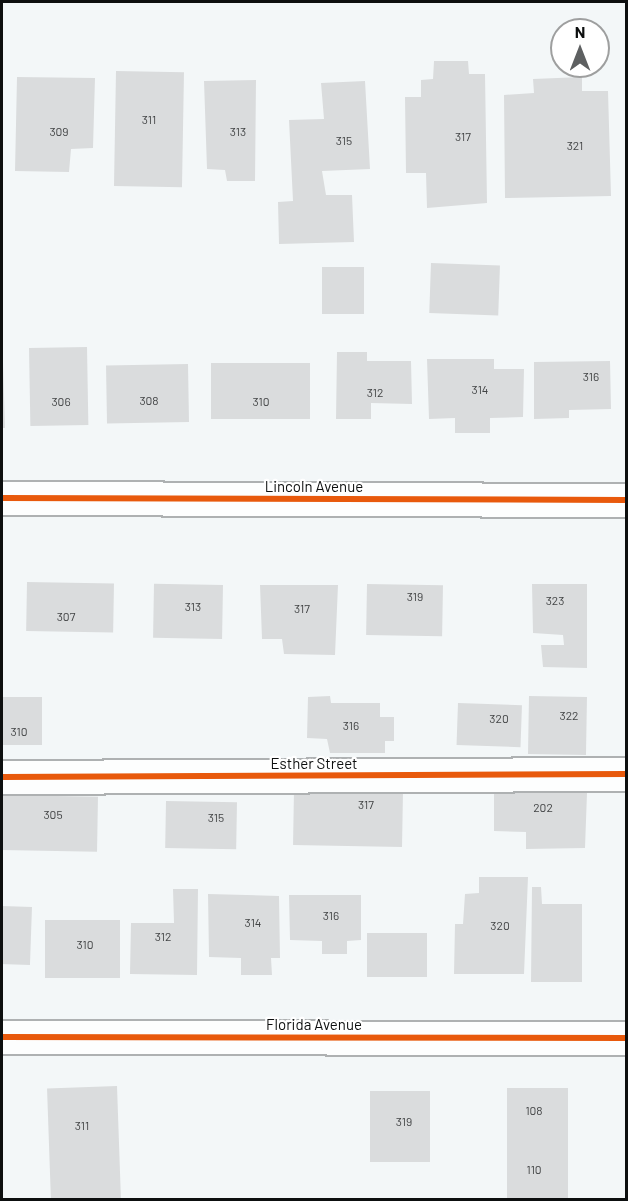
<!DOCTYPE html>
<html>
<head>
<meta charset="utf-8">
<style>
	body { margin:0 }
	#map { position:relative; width:628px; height:1201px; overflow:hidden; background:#f3f7f8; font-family:Barlow,sans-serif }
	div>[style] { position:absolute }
	.building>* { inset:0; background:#dadcdd; transform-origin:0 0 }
	.roads { filter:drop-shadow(2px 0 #aeb1b2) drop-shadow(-2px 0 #aeb1b2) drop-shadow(0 2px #aeb1b2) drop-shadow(0 -2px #aeb1b2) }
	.minor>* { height:33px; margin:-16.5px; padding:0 16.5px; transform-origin:16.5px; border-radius:16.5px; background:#fdfefe }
	.cycleway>* { height:6px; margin:-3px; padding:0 3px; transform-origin:3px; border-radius:3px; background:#e8590c }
	span { translate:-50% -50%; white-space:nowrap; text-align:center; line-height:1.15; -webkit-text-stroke:4.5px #fff; paint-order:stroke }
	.number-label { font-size:12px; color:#424445 }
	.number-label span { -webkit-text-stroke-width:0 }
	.street-label { font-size:15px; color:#0d0f0f }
	.frame { position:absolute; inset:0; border:3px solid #0d0f0f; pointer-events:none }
	.north { position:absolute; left:550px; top:18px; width:60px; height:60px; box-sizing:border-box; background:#fff; border:2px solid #9e9f9f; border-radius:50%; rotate:0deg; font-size:16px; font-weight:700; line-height:24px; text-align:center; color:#0d0f0f }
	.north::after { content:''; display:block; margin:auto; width:21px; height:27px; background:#5e6061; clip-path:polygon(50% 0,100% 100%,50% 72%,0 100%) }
</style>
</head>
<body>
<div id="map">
	<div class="building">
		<div style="clip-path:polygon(434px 61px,468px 61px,469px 74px,485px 74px,487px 203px,427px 208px,426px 173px,406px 173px,405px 97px,421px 97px,421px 80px,433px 79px)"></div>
		<div style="left:116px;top:71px;width:68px;height:115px;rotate:1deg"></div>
		<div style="clip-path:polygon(17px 77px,95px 78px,93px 148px,71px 149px,69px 172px,15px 171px)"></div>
		<div style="clip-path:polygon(582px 77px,582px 91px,608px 91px,611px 196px,505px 198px,504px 95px,534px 93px,533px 79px)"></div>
		<div style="clip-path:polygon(256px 80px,255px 181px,227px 181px,225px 170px,207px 169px,204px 81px)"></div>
		<div style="clip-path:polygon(365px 81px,370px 169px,322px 171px,326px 195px,352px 195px,354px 242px,279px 244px,278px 202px,293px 201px,289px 120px,324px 119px,321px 83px)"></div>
		<div style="left:431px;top:263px;width:69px;height:50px;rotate:2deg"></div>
		<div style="left:322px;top:267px;width:42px;height:47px"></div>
		<div style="left:87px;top:347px;width:78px;height:58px;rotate:89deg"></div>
		<div style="clip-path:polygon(337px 352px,367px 352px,367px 361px,411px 361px,412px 404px,371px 403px,371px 419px,336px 419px)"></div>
		<div style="clip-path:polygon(427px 359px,494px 359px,494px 369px,524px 369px,523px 417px,490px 418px,490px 433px,455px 433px,455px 418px,429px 419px)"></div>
		<div style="clip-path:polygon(610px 361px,611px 409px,569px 410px,569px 418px,534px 419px,534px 362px)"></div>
		<div style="clip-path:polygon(2px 362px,3px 362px,5px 428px,2px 428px)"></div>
		<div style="left:310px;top:363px;width:56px;height:99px;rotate:90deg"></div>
		<div style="left:188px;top:364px;width:58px;height:82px;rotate:89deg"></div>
		<div style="left:27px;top:582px;width:87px;height:49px;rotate:1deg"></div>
		<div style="left:367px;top:584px;width:76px;height:51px;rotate:1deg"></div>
		<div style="clip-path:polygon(532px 584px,587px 584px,587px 668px,543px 667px,541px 645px,564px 645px,563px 635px,533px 633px)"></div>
		<div style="left:223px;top:585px;width:54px;height:69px;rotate:91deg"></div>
		<div style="clip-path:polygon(260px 585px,338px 585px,335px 655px,284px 654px,282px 639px,262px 639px)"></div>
		<div style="clip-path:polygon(330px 696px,331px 703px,380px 703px,380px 717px,394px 717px,394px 741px,385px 741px,385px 753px,330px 753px,327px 739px,307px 738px,308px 697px)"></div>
		<div style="left:529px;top:696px;width:58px;height:58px;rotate:1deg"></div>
		<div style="left:2px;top:697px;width:40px;height:48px"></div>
		<div style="left:458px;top:703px;width:64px;height:42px;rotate:2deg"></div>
		<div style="left:294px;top:790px;width:109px;height:55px;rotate:1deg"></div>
		<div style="clip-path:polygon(494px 793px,587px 793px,585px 848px,526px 849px,526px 832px,494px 831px)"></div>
		<div style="left:2px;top:795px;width:96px;height:55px;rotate:1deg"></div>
		<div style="left:166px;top:801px;width:71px;height:47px;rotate:1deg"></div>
		<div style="clip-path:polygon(479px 877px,528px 877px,524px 974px,454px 974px,455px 924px,463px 924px,465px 894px,479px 893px)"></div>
		<div style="clip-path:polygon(532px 887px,541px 887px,542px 904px,582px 904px,582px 982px,531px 982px)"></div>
		<div style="clip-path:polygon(173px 889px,198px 889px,197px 975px,130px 974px,131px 923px,174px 923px)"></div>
		<div style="clip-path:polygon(208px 894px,279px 896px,280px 958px,271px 958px,272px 975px,241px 975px,241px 958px,209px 957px)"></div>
		<div style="clip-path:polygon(289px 895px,361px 895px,361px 940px,347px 941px,347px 954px,322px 954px,322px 941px,290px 940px)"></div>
		<div style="left:2px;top:906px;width:30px;height:58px;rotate:2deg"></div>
		<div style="left:45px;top:920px;width:75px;height:58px"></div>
		<div style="left:367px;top:933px;width:60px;height:44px"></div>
		<div style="left:117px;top:1086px;width:114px;height:70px;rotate:88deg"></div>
		<div style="left:507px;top:1088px;width:61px;height:112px"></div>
		<div style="left:370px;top:1091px;width:60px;height:71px"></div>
	</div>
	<div class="roads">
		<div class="minor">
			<div style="left:2px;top:498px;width:624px;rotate:0.18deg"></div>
			<div style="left:2px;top:777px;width:624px;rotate:-0.28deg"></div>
			<div style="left:2px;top:1037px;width:624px;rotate:0.09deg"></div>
		</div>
	</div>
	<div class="cycleway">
		<div style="left:2px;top:498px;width:624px;rotate:0.18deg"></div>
		<div style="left:2px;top:777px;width:624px;rotate:-0.28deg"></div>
		<div style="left:2px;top:1037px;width:624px;rotate:0.09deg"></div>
	</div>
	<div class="number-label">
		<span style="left:149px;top:120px">311</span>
		<span style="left:59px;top:132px">309</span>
		<span style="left:238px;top:132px">313</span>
		<span style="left:463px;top:137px">317</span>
		<span style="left:344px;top:141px">315</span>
		<span style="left:575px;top:146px">321</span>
		<span style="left:591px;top:377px">316</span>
		<span style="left:480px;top:390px">314</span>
		<span style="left:375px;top:393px">312</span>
		<span style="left:149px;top:401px">308</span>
		<span style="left:61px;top:402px">306</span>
		<span style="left:261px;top:402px">310</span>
		<span style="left:415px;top:597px">319</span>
		<span style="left:555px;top:601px">323</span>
		<span style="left:193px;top:607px">313</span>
		<span style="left:302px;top:609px">317</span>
		<span style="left:66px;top:617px">307</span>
		<span style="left:569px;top:716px">322</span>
		<span style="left:499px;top:719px">320</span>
		<span style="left:351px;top:726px">316</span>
		<span style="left:19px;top:732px">310</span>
		<span style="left:366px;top:805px">317</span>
		<span style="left:543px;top:808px">202</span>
		<span style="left:53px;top:815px">305</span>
		<span style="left:216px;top:818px">315</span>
		<span style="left:331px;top:916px">316</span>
		<span style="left:253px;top:923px">314</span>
		<span style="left:500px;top:926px">320</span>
		<span style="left:163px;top:937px">312</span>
		<span style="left:85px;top:945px">310</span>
		<span style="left:534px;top:1111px">108</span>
		<span style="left:404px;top:1122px">319</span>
		<span style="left:82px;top:1126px">311</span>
		<span style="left:534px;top:1170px">110</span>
	</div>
	<div class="street-label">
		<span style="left:314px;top:487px">Lincoln Avenue</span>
		<span style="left:314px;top:764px">Esther Street</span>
		<span style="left:314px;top:1025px">Florida Avenue</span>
	</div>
	<div class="frame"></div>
	<div class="north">N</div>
</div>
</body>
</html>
